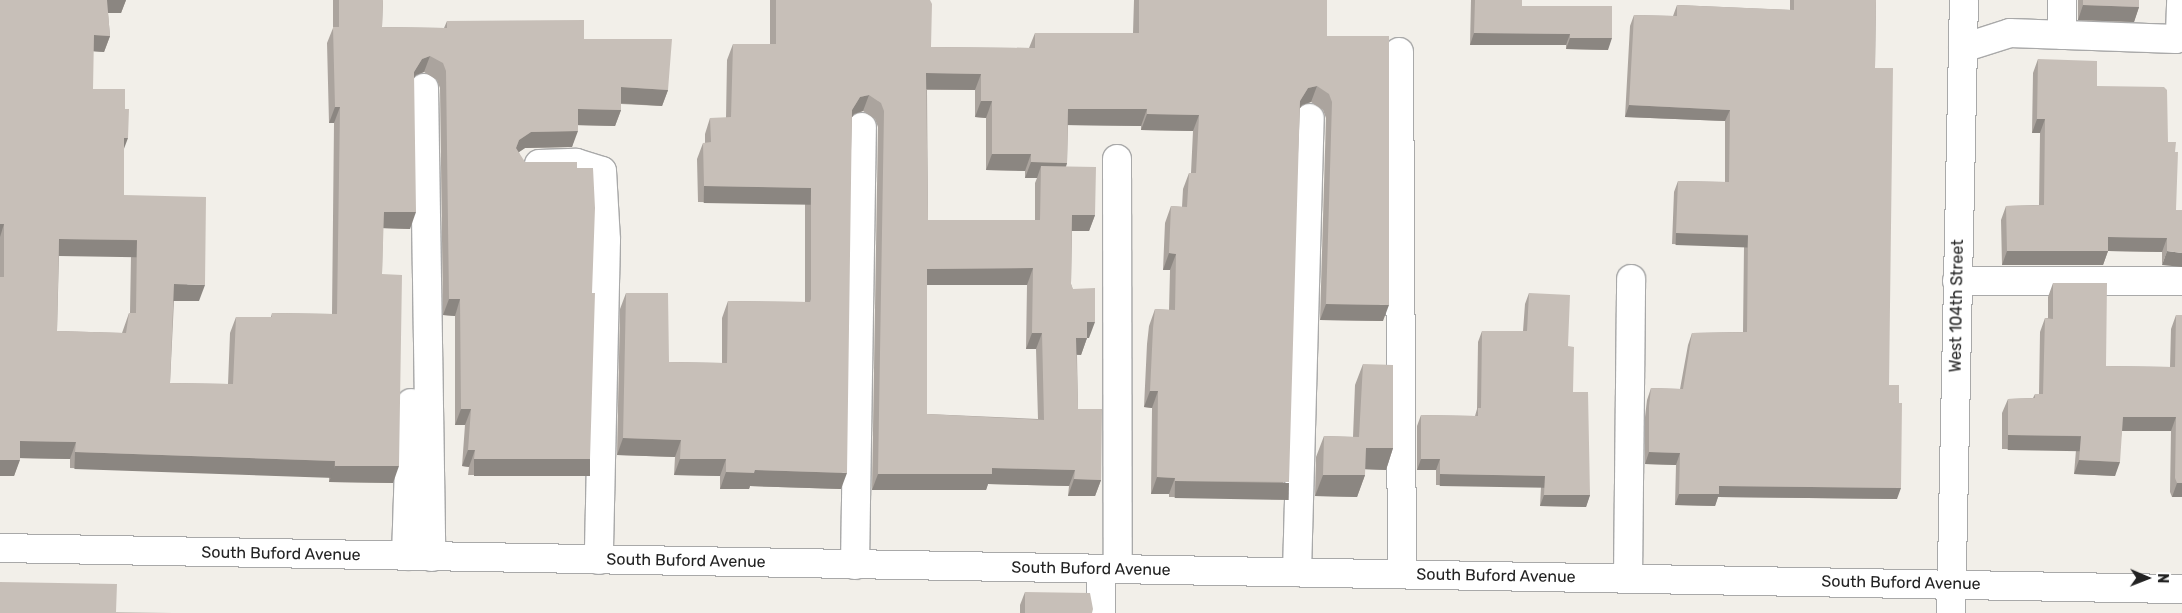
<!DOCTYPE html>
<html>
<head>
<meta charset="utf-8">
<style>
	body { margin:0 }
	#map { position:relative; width:2182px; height:613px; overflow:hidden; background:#f2efe9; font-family:Rubik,sans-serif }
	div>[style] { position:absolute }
	.roads { filter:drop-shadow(1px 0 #a9a9a9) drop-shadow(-1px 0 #a9a9a9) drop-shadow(0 1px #a9a9a9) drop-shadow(0 -1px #a9a9a9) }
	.minor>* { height:28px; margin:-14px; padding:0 14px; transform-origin:14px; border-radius:14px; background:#fff }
	.wall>* { inset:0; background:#aba49e }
	.shaded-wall>* { inset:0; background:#8b8681; transform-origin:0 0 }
	.building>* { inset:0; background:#c7bfb8 }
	span { translate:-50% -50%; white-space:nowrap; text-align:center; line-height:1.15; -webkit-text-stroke:4px #fff; paint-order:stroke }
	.street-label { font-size:16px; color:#222 }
	.north { position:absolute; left:2122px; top:553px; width:50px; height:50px; -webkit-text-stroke:4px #fff; paint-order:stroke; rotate:91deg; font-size:14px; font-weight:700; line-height:20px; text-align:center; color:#222 }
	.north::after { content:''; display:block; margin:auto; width:18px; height:22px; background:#222; clip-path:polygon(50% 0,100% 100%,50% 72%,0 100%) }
</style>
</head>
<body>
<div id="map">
	<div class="roads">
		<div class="minor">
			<div style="left:2062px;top:35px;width:35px;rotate:-90deg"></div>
			<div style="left:1963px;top:48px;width:49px;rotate:-17.7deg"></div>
			<div style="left:2010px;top:33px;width:166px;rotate:2.1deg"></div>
			<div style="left:2176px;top:39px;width:6px;rotate:-51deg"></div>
			<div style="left:2180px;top:34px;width:34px;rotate:-88deg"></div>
			<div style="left:1399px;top:52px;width:522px;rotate:89.67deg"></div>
			<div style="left:424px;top:88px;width:469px;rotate:89.1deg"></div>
			<div style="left:1117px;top:159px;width:410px;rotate:89.9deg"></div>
			<div style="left:539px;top:164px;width:37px;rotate:-2deg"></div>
			<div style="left:576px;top:163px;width:27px;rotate:17deg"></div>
			<div style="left:602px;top:171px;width:69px;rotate:86.7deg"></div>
			<div style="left:606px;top:240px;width:320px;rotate:91.3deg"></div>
			<div style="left:1957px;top:281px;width:225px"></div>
			<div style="left:0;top:548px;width:2182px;rotate:1.08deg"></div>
			<div style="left:406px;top:556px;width:153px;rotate:-88.1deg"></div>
			<div style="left:855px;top:565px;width:438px;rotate:-89.1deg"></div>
			<div style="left:1101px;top:569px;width:44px;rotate:90deg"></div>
			<div style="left:1297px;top:572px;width:454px;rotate:-88.4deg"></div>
			<div style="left:1628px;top:578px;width:299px;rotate:-89.4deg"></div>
			<div style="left:1951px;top:613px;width:613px;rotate:-88.79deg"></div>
		</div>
	</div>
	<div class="wall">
		<div style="clip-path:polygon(evenodd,0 0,126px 0,121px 13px,108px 13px,110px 36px,104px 52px,93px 51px,93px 89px,124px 149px,124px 195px,199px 301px,174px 301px,170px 383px,228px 384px,230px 333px,236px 317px,271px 317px,272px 313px,332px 314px,334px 123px,329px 123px,327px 43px,333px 28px,333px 0,383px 0,382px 27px,444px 28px,447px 21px,584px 39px,668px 90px,662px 106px,621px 104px,621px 110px,615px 126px,578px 125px,572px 147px,525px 148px,519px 152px,584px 475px,468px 475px,469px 467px,462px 466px,465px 425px,455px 425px,455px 316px,443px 315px,440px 88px,437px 80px,424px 72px,416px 75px,414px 77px,410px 229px,383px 228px,382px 274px,393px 483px,329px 482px,329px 477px,70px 468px,70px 459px,20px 458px,14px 476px,0 476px,0 0,59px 255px,131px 256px,130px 313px,129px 313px,122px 333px,57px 331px,59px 255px)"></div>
		<div style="clip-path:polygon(evenodd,770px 0,930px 0,931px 47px,1029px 48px,1035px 33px,1133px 33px,1134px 0,1327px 0,1327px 36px,1383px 321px,1320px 320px,1326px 118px,1323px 110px,1311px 102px,1302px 105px,1300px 108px,1283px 498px,1169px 497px,1169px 494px,1151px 494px,1152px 408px,1144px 407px,1147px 344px,1149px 326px,1155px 309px,1169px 310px,1170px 270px,1163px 270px,1165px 223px,1171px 206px,1182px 207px,1183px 189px,1189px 173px,1191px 173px,1193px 131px,1141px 130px,1141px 126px,1068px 125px,1067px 163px,1066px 167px,1095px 215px,1089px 231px,1072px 231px,1071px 284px,1089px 338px,1087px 338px,1081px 355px,1077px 355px,1078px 409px,1101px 480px,1095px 496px,1068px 496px,1069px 486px,988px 484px,986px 490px,872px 490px,878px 127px,875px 119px,863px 111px,854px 114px,852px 117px,841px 489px,750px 486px,749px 489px,720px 489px,720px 476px,674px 475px,675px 457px,617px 455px,620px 309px,626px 293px,669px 362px,722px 363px,722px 318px,728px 301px,805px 302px,805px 204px,698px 202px,697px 159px,703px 143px,705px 143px,705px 134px,710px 118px,726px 118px,727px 60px,733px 44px,770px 44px,770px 0,927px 90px,975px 90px,975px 117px,986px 118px,986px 170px,1025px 171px,1025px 178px,1037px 178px,1035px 183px,1035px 220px,928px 220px,927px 90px,770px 0,927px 285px,1027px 285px,1026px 349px,1036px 349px,1038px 419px,927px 414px,927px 285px)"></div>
		<div style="clip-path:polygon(1471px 0,1522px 0,1522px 6px,1608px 50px,1566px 49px,1566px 45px,1470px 45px)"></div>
		<div style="clip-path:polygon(1790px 0,1876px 0,1875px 68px,1889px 385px,1897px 499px,1718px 497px,1715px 506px,1675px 505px,1676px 465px,1645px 464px,1645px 417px,1647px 400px,1651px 388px,1680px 389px,1688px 345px,1692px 333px,1743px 332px,1744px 246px,1672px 244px,1674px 192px,1678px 181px,1725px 182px,1725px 121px,1625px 117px,1630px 26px,1634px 15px,1673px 16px,1677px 5px,1790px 10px)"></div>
		<div style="clip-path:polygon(2078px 0,2139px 0,2139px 7px,2134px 22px,2078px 20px)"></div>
		<div style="clip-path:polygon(2038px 59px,2097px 86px,2168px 142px,2175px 152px,2176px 210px,2182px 210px,2162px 265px,2162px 252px,2108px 251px,2103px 265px,2002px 265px,2001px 220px,2006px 206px,2039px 205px,2040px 133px,2032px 133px,2033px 73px)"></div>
		<div style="clip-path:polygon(2053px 283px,2106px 366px,2170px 367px,2171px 329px,2176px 315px,2182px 315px,2182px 497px,2172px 497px,2170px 492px,2171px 431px,2122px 431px,2115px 476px,2074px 474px,2076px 450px,2002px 449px,2002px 413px,2008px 399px,2033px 398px,2035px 394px,2039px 394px,2040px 332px,2045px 318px,2048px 318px,2048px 297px)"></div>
		<div style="clip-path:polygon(1529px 293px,1568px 346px,1573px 392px,1590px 495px,1586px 507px,1540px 506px,1541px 487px,1436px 485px,1436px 470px,1417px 470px,1417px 426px,1421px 415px,1475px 416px,1477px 409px,1478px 342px,1482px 331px,1523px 331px,1525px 304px)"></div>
		<div style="clip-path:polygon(1363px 364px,1393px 448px,1386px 470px,1365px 469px,1365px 475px,1357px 497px,1315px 496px,1316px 457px,1324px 436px,1353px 437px,1355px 385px)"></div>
		<div style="clip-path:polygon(1025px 592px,1092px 613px,1020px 613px,1020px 605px)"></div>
	</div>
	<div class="shaded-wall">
		<div style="clip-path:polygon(105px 0,126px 0,121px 13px,101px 13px)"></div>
		<div style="clip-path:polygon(2083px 5px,2139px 7px,2134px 22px,2078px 20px)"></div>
		<div style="clip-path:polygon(1474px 33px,1570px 34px,1566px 45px,1470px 45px)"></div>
		<div style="clip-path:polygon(94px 35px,110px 36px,104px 52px,88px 51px)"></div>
		<div style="clip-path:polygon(1570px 38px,1612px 38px,1608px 50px,1566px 49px)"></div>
		<div style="clip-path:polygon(430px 56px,424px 72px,416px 75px,408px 88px,414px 72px,422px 59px)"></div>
		<div style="clip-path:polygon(926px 73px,981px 74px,975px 90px,920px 89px)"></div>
		<div style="clip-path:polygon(1317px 86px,1311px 102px,1302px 105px,1294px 117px,1300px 101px,1308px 88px)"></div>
		<div style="clip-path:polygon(621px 87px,668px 90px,662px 106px,616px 103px)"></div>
		<div style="clip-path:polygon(869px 95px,863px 111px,854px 114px,846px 127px,852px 110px,860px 97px)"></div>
		<div style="clip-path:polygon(981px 101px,992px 101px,986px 118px,975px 117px)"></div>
		<div style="clip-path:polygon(1629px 105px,1730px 110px,1725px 121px,1625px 117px)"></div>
		<div style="clip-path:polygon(335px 107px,340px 107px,334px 123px,329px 123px)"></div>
		<div style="clip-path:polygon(578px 109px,621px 110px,615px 126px,572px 125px)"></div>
		<div style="clip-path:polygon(1068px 109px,1147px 109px,1141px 126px,1062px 125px)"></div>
		<div style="clip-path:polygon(1147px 114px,1199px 115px,1193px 131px,1141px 130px)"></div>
		<div style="clip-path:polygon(2037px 119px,2045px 119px,2040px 133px,2032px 133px)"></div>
		<div style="clip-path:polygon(578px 131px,572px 147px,525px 148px,513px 156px,519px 140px,531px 132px)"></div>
		<div style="clip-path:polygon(124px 138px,128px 138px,122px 154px)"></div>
		<div style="clip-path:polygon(992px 154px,1031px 154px,1025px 171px,986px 170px)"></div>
		<div style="clip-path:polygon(1031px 162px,1067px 163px,1061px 179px,1041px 166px,1037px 178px,1025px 178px)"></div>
		<div style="left:704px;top:186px;width:107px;height:17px;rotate:1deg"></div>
		<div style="clip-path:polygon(384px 212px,416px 212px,410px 229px,378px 228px)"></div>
		<div style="clip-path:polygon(1072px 215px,1095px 215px,1089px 231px,1066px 231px)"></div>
		<div style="clip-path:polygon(0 224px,4px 224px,0 237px)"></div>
		<div style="left:1676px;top:233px;width:72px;height:12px;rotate:2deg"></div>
		<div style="clip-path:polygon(2108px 237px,2167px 238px,2162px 252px,2108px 251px,2103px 265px,2002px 265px,2007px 251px)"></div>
		<div style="left:59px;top:239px;width:78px;height:17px;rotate:1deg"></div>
		<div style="clip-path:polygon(2167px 251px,2182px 253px,2182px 267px,2162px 265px)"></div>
		<div style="clip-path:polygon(1169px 253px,1176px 254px,1170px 270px,1163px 270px)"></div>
		<div style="clip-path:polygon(1033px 268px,1027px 285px,921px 285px,927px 269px)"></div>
		<div style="clip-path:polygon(174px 284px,205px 285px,199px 301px,168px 301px)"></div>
		<div style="clip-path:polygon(449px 299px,460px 299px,455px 316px,443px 315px)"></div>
		<div style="clip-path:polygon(1326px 304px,1389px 305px,1383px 321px,1320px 320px)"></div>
		<div style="clip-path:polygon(1087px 322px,1095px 322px,1089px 338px,1084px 338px,1087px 338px,1081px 355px,1070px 354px,1076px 338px)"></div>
		<div style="clip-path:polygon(1032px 333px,1042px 333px,1036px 349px,1026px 349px)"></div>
		<div style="clip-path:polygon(1150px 391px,1158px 391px,1152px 408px,1144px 407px)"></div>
		<div style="clip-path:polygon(461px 409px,471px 409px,465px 425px,455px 425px)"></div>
		<div style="clip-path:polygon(2123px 417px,2176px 417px,2171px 431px,2118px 431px)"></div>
		<div style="left:2008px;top:435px;width:73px;height:15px;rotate:1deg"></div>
		<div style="clip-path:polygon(623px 438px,681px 440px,675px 457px,617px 455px)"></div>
		<div style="clip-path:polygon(20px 441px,76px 442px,70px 459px,14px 458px)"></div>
		<div style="clip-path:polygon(1366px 448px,1393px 448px,1386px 470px,1358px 469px)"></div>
		<div style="clip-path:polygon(468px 450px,475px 450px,469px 467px,462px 466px)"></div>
		<div style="left:75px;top:452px;width:260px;height:17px;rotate:2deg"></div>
		<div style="clip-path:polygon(1649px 452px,1680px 453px,1676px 465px,1645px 464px)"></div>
		<div style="left:474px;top:459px;width:116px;height:17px"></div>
		<div style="clip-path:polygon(680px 459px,726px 459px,720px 476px,674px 475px)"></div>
		<div style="clip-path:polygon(1421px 459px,1440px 459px,1436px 470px,1417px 470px)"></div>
		<div style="clip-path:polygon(0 460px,20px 460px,14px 476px,0 476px)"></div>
		<div style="clip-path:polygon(2079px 460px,2120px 462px,2115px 476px,2074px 474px)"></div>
		<div style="clip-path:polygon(335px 466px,399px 466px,393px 483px,329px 482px)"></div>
		<div style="clip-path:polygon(992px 468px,1075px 470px,1069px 486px,988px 484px,986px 490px,872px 490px,878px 474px)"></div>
		<div style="clip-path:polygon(755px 470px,847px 473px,841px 489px,750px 486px,749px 489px,720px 489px,726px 472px)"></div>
		<div style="left:1440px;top:474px;width:105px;height:12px;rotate:1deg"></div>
		<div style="clip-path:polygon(1323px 475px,1365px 475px,1357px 497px,1315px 496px)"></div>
		<div style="clip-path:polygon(1157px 477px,1175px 478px,1169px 494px,1151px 494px)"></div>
		<div style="clip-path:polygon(1074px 479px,1101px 480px,1095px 496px,1068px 496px)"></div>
		<div style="left:1175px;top:481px;width:114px;height:17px;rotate:1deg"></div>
		<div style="clip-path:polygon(2177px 483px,2182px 483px,2182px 497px,2172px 497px)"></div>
		<div style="clip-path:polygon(1719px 486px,1901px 488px,1897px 499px,1718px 497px,1715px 506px,1675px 505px,1679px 494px)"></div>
		<div style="clip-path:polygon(1544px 495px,1590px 495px,1586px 507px,1540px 506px)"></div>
	</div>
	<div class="building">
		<div style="clip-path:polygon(evenodd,0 0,107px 0,110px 36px,94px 35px,93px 89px,125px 89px,125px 109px,129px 109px,128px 138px,124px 138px,124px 195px,206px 197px,205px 285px,174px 284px,170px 383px,233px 384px,236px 317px,272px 317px,272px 313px,337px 314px,340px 107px,335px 107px,333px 27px,339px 27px,339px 0,383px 0,382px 27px,447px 28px,447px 21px,584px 20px,584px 39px,672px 39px,668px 90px,621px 87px,621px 110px,578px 109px,578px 131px,531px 132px,519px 140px,516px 148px,525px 162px,577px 162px,577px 168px,593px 168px,595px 208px,592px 293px,595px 293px,590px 459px,474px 459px,475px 450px,468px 450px,471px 409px,461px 409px,460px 299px,449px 299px,446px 71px,443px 63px,430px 56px,422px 59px,414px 72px,416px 212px,384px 212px,382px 274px,402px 275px,399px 466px,335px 466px,335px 461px,75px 452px,76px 442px,20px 441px,20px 460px,0 460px,0 277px,4px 277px,4px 224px,0 224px,0 0,59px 239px,137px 240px,136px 313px,129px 313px,126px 333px,57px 331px,59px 239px)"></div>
		<div style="clip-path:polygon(evenodd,776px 0,930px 0,932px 4px,931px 47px,1035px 48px,1035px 33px,1139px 33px,1139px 0,1327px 0,1327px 36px,1389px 36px,1389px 305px,1326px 304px,1332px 102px,1329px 94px,1317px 86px,1308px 88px,1300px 101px,1289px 482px,1175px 481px,1175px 478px,1157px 477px,1158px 391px,1150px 391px,1153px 328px,1155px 309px,1175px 310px,1176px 254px,1169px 253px,1171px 206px,1187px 207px,1189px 173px,1196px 173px,1199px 115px,1147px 114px,1147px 109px,1068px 109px,1067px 163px,1031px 162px,1031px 154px,992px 154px,992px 101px,981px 101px,981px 74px,926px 73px,928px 220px,1040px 220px,1041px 166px,1096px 167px,1095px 215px,1072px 215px,1071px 284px,1073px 289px,1095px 288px,1095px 322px,1087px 322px,1087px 338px,1076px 338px,1078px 409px,1102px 409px,1101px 480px,1074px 479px,1075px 470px,992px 468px,992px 474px,878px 474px,884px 111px,881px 103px,869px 95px,860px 97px,852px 110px,847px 473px,755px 470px,754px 473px,726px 472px,726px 459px,680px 459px,681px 440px,623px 438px,626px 293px,668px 293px,669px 362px,727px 363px,728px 301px,810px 302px,811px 299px,811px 188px,704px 186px,703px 143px,711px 142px,710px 118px,731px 117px,733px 44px,776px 44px,776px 0,1033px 268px,1032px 333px,1042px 333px,1044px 420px,927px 414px,927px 269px,1033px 268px)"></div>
		<div style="clip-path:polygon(1475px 0,1522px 0,1522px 6px,1612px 6px,1612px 38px,1570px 38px,1570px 34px,1474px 33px)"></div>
		<div style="clip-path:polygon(1794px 0,1876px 0,1875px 68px,1893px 68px,1889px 385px,1899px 385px,1899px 403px,1902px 403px,1901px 488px,1719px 486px,1719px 494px,1679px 494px,1680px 453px,1649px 452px,1649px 406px,1651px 388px,1683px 389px,1692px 333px,1747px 332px,1748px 235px,1676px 233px,1678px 181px,1729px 182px,1730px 110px,1629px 105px,1634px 15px,1677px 16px,1677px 5px,1794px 10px)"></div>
		<div style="clip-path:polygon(2083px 0,2139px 0,2139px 7px,2083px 5px)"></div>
		<div style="clip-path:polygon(2038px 59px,2097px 61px,2097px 86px,2164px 87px,2167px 90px,2168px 142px,2176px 142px,2175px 152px,2178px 152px,2176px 210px,2182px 210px,2182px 253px,2167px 251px,2167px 238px,2108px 237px,2108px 251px,2007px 251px,2006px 206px,2044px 205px,2045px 119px,2037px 119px)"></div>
		<div style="clip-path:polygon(2053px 283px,2107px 283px,2106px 366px,2175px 367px,2176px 315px,2182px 315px,2182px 483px,2177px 483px,2175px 478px,2176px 417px,2123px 417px,2120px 462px,2079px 460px,2081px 436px,2008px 435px,2008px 399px,2035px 398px,2035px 394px,2043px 394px,2045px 318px,2053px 319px)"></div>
		<div style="clip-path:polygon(1529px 293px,1570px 295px,1568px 346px,1574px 347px,1573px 392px,1588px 392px,1590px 495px,1544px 495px,1545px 476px,1440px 474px,1440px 459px,1421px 459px,1421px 415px,1478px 416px,1478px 408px,1481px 408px,1482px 331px,1527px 331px)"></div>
		<div style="clip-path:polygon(1363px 364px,1393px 365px,1393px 448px,1366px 448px,1365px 475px,1323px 475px,1324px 436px,1359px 437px)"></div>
		<div style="clip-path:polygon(0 582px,117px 584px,116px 612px,173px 613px,0 613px)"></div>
		<div style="clip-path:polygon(1025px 592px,1090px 593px,1093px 609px,1092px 613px,1025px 613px)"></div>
	</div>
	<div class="street-label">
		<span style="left:1957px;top:306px;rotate:-89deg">West 104th Street</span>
		<span style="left:281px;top:554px;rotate:1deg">South Buford Avenue</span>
		<span style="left:686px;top:561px;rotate:1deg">South Buford Avenue</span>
		<span style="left:1091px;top:569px;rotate:1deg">South Buford Avenue</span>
		<span style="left:1496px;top:576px;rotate:1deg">South Buford Avenue</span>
		<span style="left:1901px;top:583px;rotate:1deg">South Buford Avenue</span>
	</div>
	<div class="north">N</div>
</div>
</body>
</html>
